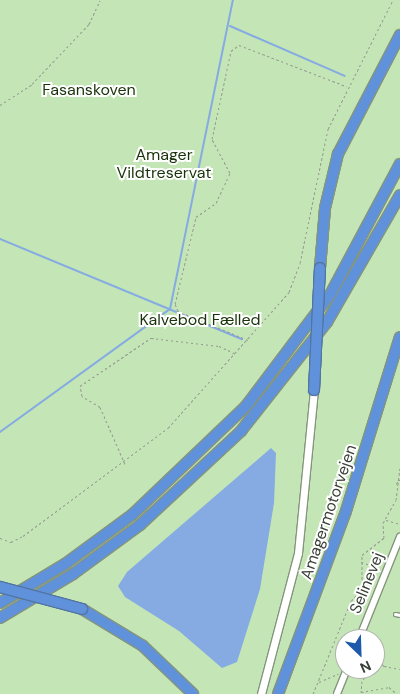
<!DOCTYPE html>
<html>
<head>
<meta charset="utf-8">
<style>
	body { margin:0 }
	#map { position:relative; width:400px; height:694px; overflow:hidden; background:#f7fef4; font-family:"DM Sans",sans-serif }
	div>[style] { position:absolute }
	.green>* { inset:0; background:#c4e5b5 }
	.water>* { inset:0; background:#85abe2 }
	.stream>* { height:2px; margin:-1px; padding:0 1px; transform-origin:1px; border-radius:1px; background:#85abe2 }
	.path>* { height:1px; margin-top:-0.5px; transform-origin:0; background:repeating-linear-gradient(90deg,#949b91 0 2.5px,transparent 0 5px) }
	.roads { filter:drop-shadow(1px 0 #85957d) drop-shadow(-1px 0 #85957d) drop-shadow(0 1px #85957d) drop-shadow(0 -1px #85957d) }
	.service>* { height:3px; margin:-1.5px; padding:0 1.5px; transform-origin:1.5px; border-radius:1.5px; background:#fff }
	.minor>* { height:5.5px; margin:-2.75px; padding:0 2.75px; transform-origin:2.75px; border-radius:2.75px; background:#fff }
	.tertiary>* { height:7px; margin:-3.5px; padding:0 3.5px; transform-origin:3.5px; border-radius:3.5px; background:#fff }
	.motorway>* { height:10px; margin:-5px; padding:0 5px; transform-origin:5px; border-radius:5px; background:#6092db }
	.bridges { filter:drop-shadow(1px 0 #5275a1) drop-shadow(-1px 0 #5275a1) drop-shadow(0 1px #5275a1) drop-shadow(0 -1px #5275a1) }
	.motorway-bridge>* { height:10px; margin:-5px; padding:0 5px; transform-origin:5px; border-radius:5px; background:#6092db }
	span { translate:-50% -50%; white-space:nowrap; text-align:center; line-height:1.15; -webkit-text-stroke:4px #fff; paint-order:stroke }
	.park-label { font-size:16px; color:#19330a }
	.street-label { font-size:16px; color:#383f35 }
	.north { position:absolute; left:335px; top:629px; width:50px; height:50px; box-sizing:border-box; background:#fff; border:1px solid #afb2ae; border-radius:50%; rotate:156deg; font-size:14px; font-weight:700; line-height:20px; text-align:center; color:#383f35 }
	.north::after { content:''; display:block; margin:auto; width:18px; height:22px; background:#1e59ab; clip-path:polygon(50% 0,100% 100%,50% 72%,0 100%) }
</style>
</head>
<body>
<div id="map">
	<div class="green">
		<div style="clip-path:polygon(evenodd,0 0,400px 0,400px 694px,0 694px,0 0,345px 639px,375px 639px,375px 669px,345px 669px,345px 639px)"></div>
	</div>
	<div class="water">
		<div style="clip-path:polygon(271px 448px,276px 453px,274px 503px,260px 589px,237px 662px,222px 668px,179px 631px,125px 597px,118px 586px,127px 572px)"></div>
	</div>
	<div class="stream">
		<div style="left:230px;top:26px;width:125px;rotate:23.5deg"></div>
		<div style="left:0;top:239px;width:262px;rotate:22.5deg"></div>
		<div style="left:0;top:432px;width:210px;rotate:-35.9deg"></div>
		<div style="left:170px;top:309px;width:315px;rotate:-78.5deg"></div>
	</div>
	<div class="path">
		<div style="left:0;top:105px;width:38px;rotate:-33deg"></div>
		<div style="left:32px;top:84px;width:83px;rotate:-46.5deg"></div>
		<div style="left:89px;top:24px;width:26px;rotate:-65deg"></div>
		<div style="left:248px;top:340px;width:76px;rotate:-157.5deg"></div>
		<div style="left:178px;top:311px;width:8px;rotate:-113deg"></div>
		<div style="left:175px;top:304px;width:89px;rotate:-76.4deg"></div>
		<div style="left:196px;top:217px;width:24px;rotate:-35deg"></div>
		<div style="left:216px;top:203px;width:33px;rotate:-65deg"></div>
		<div style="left:230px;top:173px;width:38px;rotate:-118deg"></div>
		<div style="left:212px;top:139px;width:90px;rotate:-77.8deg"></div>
		<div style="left:231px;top:51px;width:10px;rotate:-37deg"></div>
		<div style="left:239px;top:45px;width:115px;rotate:21deg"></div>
		<div style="left:125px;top:464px;width:62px;rotate:-113.7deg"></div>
		<div style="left:100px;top:407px;width:21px;rotate:-149deg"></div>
		<div style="left:82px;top:396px;width:10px;rotate:-101deg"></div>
		<div style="left:80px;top:386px;width:86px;rotate:-34.1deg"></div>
		<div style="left:151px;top:338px;width:68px;rotate:6.7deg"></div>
		<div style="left:219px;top:346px;width:19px;rotate:25deg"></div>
		<div style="left:396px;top:484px;width:6px;rotate:-51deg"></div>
		<div style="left:386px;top:520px;width:15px;rotate:16deg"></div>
		<div style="left:0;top:538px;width:12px;rotate:20deg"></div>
		<div style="left:11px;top:542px;width:13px;rotate:-27deg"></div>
		<div style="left:23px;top:536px;width:181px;rotate:-36.7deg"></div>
		<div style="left:168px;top:428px;width:182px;rotate:-48.3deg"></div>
		<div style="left:289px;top:292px;width:31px;rotate:-69deg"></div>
		<div style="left:300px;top:263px;width:137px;rotate:-78.2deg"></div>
		<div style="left:328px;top:129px;width:144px;rotate:-63.3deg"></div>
		<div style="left:361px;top:562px;width:20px;rotate:18deg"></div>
		<div style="left:375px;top:657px;width:13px;rotate:45deg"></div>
		<div style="left:384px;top:666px;width:16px;rotate:11deg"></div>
		<div style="left:371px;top:669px;width:15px;rotate:127deg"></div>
		<div style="left:362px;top:681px;width:11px;rotate:95deg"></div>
		<div style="left:361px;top:692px;width:28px;rotate:-10deg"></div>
		<div style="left:389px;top:687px;width:11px;rotate:41deg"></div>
		<div style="left:319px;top:682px;width:21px;rotate:-23deg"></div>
		<div style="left:313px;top:694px;width:100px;rotate:-67.8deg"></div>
		<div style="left:351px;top:601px;width:16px;rotate:-47deg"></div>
		<div style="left:362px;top:589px;width:34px;rotate:-90deg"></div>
		<div style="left:362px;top:555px;width:28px;rotate:-38deg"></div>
		<div style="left:384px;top:538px;width:15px;rotate:-94deg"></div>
		<div style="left:383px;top:523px;width:26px;rotate:-61deg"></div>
		<div style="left:396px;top:500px;width:32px;rotate:-83deg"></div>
	</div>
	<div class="roads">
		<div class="service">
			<div style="left:395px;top:614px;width:5px;rotate:11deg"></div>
		</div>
		<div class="minor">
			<div style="left:359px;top:639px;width:110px;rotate:-68.1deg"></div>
			<div style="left:337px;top:694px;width:27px;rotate:-68deg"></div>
		</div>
		<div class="tertiary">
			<div style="left:261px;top:694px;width:146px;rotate:-75.3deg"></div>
			<div style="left:298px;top:553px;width:164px;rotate:-84.4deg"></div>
		</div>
		<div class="motorway">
			<div style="left:320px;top:268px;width:60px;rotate:-85.2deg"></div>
			<div style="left:325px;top:208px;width:56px;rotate:-76.5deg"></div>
			<div style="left:338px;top:154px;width:134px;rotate:-62.5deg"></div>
			<div style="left:0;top:603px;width:76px;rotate:-31deg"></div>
			<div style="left:65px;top:564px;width:84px;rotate:-36.3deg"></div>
			<div style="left:133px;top:514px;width:156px;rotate:-43.7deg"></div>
			<div style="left:246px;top:406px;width:141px;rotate:-53deg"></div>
			<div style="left:331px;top:293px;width:146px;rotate:-61.9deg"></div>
			<div style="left:82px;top:609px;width:71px;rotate:31.2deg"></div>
			<div style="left:143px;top:646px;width:69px;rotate:43.8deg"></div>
			<div style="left:0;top:618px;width:85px;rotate:-31.1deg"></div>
			<div style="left:73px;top:574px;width:83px;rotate:-36.2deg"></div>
			<div style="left:140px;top:525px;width:138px;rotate:-42.9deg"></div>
			<div style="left:241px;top:431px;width:139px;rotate:-51.7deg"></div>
			<div style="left:327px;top:322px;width:146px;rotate:-60.1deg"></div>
			<div style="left:278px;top:694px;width:195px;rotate:-69.6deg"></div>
			<div style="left:346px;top:511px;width:182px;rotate:-72.8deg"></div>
		</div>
	</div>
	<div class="bridges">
		<div class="motorway-bridge">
			<div style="left:314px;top:390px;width:122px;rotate:-87.2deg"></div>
			<div style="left:0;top:587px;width:85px;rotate:15deg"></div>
		</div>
	</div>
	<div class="park-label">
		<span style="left:89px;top:90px">Fasanskoven</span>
		<span style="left:164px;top:164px">Amager<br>Vildtreservat</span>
		<span style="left:200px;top:320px">Kalvebod Fælled</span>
	</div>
	<div class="street-label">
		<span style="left:329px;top:512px;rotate:-71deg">Amagermotorvejen</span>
		<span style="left:367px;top:583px;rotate:-68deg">Selinevej</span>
	</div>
	<div class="north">N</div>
</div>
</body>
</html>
